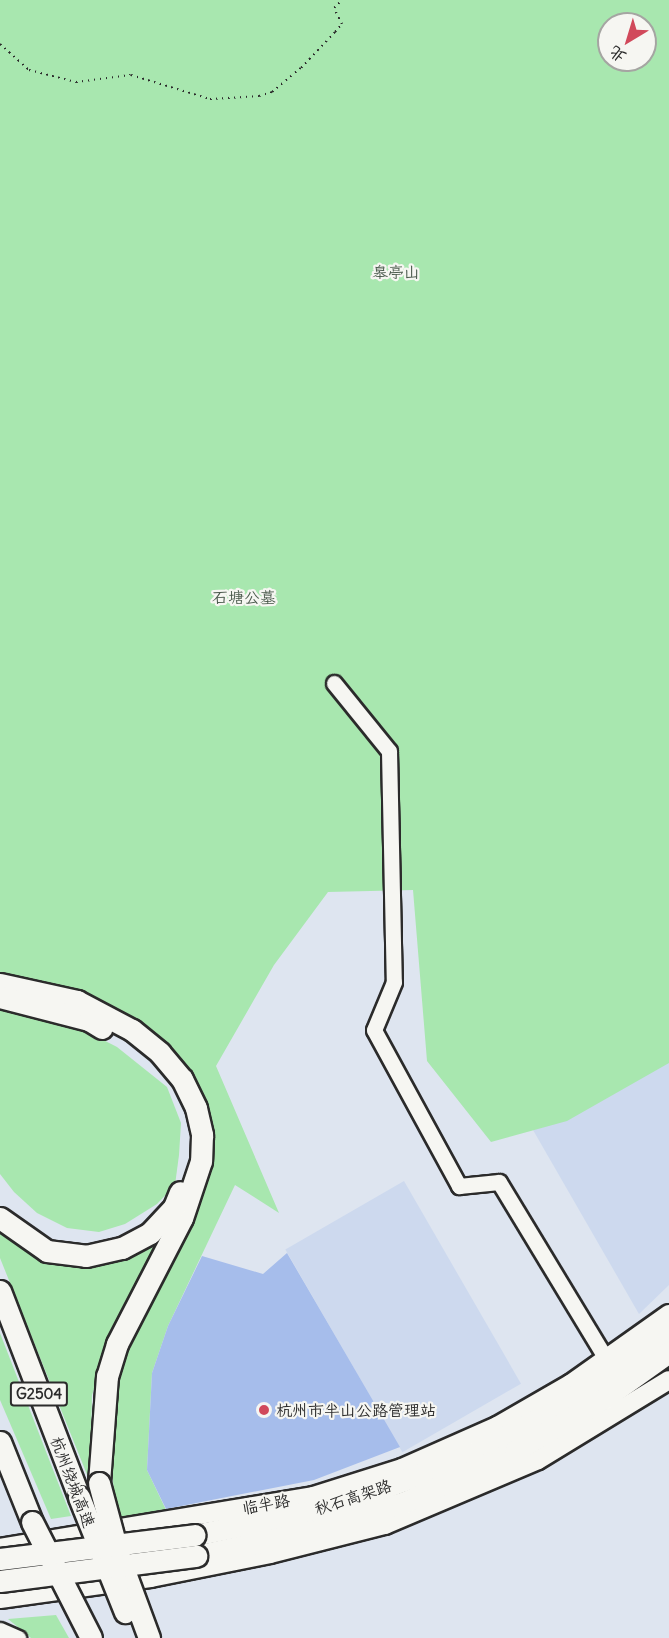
<!DOCTYPE html>
<html>
<head>
<meta charset="utf-8">
<style>
	body { margin:0 }
	#map { position:relative; width:669px; height:1638px; overflow:hidden; background:#dee5f0; font-family:Delius,"LXGW WenKai TC",sans-serif }
	div>[style] { position:absolute }
	.built>* { inset:0; background:#cdd9ee; transform-origin:0 0 }
	.green>* { inset:0; background:#a8e7af }
	.building>* { inset:0; background:#a6bdeb }
	.path>* { height:2px; margin-top:-1px; transform-origin:0; background:repeating-linear-gradient(90deg,#2b2b2b 0 1.5px,transparent 0 6px) }
	.roads { filter:drop-shadow(2px 0 #2b2b2b) drop-shadow(-2px 0 #2b2b2b) drop-shadow(0 2px #2b2b2b) drop-shadow(0 -2px #2b2b2b) }
	.minor>* { height:15px; margin:-7.5px; padding:0 7.5px; transform-origin:7.5px; border-radius:7.5px; background:#f6f6f2 }
	.major>* { height:18px; margin:-9px; padding:0 9px; transform-origin:9px; border-radius:9px; background:#f6f6f2 }
	.highway>* { height:21px; margin:-10.5px; padding:0 10.5px; transform-origin:10.5px; border-radius:10.5px; background:#f6f6f2 }
	.bridges { filter:drop-shadow(2px 0 #2b2b2b) drop-shadow(-2px 0 #2b2b2b) drop-shadow(0 2px #2b2b2b) drop-shadow(0 -2px #2b2b2b) }
	.highway-bridge>* { height:21px; margin:-10.5px; padding:0 10.5px; transform-origin:10.5px; border-radius:10.5px; background:#f6f6f2 }
	.dots>* { width:16px; height:16px; translate:-50% -50%; box-sizing:border-box; border:3px solid #f6f6f2; border-radius:50% }
	span { translate:-50% -50%; white-space:nowrap; text-align:center; line-height:1.15; -webkit-text-stroke:4.5px #f6f6f2; paint-order:stroke }
	.shield-label span { padding:2px 4px; background:#f6f6f2; border:2px solid; border-radius:4px; -webkit-text-stroke-width:0 }
	.shield-label { font-size:15px; color:#2b2b2b; font-weight:700 }
	.park-label { font-size:16px; color:#4a5a4c }
	.poi-label { font-size:16px; color:#2b2b2b }
	.left { translate:0 -50%; text-align:left }
	.street-label { font-size:16px; color:#2b2b2b }
	.north { position:absolute; left:597px; top:12px; width:60px; height:60px; box-sizing:border-box; background:#f6f6f2; border:2px solid #a5a5a2; border-radius:50%; rotate:218deg; font-size:16px; font-weight:700; line-height:24px; text-align:center; color:#2b2b2b }
	.north::after { content:''; display:block; margin:auto; width:21px; height:27px; background:#d1495b; clip-path:polygon(50% 0,100% 100%,50% 72%,0 100%) }
</style>
</head>
<body>
<div id="map">
	<div class="built">
		<div style="clip-path:polygon(669px 1060px,669px 1285px,639px 1314px,533px 1130px)"></div>
		<div style="left:404px;top:1181px;width:234px;height:137px;rotate:60deg"></div>
	</div>
	<div class="green">
		<div style="clip-path:polygon(evenodd,0 0,669px 0,669px 1063px,567px 1121px,491px 1142px,427px 1061px,413px 890px,328px 892px,274px 965px,216px 1066px,279px 1213px,235px 1185px,168px 1326px,152px 1373px,147px 1470px,168px 1514px,118px 1520px,108px 1444px,119px 1374px,145px 1305px,200px 1204px,210px 1160px,196px 1086px,172px 1050px,121px 1012px,65px 988px,0 975px,0 0,609px 24px,645px 24px,645px 60px,609px 60px,609px 24px)"></div>
		<div style="clip-path:polygon(0 1009px,80px 1028px,117px 1047px,167px 1087px,181px 1123px,179px 1155px,175px 1185px,157px 1204px,125px 1224px,99px 1232px,67px 1228px,37px 1213px,14px 1192px,0 1174px)"></div>
		<div style="clip-path:polygon(173px 1225px,106px 1353px,92px 1395px,90px 1482px,0 1258px,0 1231px,24px 1248px,53px 1261px,90px 1265px,141px 1252px)"></div>
		<div style="clip-path:polygon(0 1333px,71px 1516px,51px 1519px,0 1400px)"></div>
		<div style="clip-path:polygon(56px 1615px,69px 1638px,31px 1638px,8px 1619px)"></div>
	</div>
	<div class="building">
		<div style="clip-path:polygon(287px 1253px,400px 1447px,314px 1480px,166px 1509px,147px 1470px,152px 1373px,168px 1326px,202px 1256px,263px 1274px)"></div>
	</div>
	<div class="path">
		<div style="left:0;top:44px;width:39px;rotate:42deg"></div>
		<div style="left:29px;top:70px;width:49px;rotate:14.3deg"></div>
		<div style="left:76px;top:82px;width:55px;rotate:-7.3deg"></div>
		<div style="left:131px;top:75px;width:83px;rotate:16.9deg"></div>
		<div style="left:210px;top:99px;width:49px;rotate:-3.5deg"></div>
		<div style="left:259px;top:96px;width:14px;rotate:-17deg"></div>
		<div style="left:272px;top:92px;width:38px;rotate:-40deg"></div>
		<div style="left:301px;top:68px;width:50px;rotate:-46.6deg"></div>
		<div style="left:335px;top:32px;width:11px;rotate:-49deg"></div>
		<div style="left:342px;top:24px;width:18px;rotate:-117deg"></div>
		<div style="left:334px;top:8px;width:11px;rotate:-45deg"></div>
	</div>
	<div class="roads">
		<div class="minor">
			<div style="left:334px;top:683px;width:87px;rotate:51deg"></div>
			<div style="left:389px;top:751px;width:231px;rotate:88.8deg"></div>
			<div style="left:394px;top:982px;width:52px;rotate:112.6deg"></div>
			<div style="left:374px;top:1030px;width:178px;rotate:61.4deg"></div>
			<div style="left:459px;top:1186px;width:40px;rotate:-5.7deg"></div>
			<div style="left:499px;top:1182px;width:208px;rotate:58.8deg"></div>
			<div style="left:0;top:1630px;width:20px;rotate:24deg"></div>
		</div>
		<div class="major">
			<div style="left:0;top:1548px;width:317px;rotate:-9.4deg"></div>
			<div style="left:313px;top:1496px;width:93px;rotate:-17.5deg"></div>
			<div style="left:402px;top:1468px;width:104px;rotate:-23.9deg"></div>
			<div style="left:497px;top:1426px;width:84px;rotate:-29.9deg"></div>
			<div style="left:570px;top:1384px;width:121px;rotate:-35.3deg"></div>
			<div style="left:0;top:1599px;width:152px;rotate:-7.9deg"></div>
			<div style="left:151px;top:1578px;width:121px;rotate:-11.4deg"></div>
			<div style="left:270px;top:1554px;width:119px;rotate:-14.2deg"></div>
			<div style="left:385px;top:1525px;width:166px;rotate:-23deg"></div>
			<div style="left:538px;top:1460px;width:153px;rotate:-31.4deg"></div>
		</div>
		<div class="highway">
			<div style="left:0;top:984px;width:79px;rotate:12.4deg"></div>
			<div style="left:77px;top:1001px;width:62px;rotate:27.8deg"></div>
			<div style="left:132px;top:1030px;width:36px;rotate:39deg"></div>
			<div style="left:160px;top:1053px;width:34px;rotate:50deg"></div>
			<div style="left:182px;top:1079px;width:32px;rotate:64deg"></div>
			<div style="left:196px;top:1108px;width:28px;rotate:77deg"></div>
			<div style="left:202px;top:1135px;width:26px;rotate:92deg"></div>
			<div style="left:201px;top:1161px;width:60px;rotate:108.4deg"></div>
			<div style="left:182px;top:1218px;width:142px;rotate:117.3deg"></div>
			<div style="left:117px;top:1344px;width:34px;rotate:107deg"></div>
			<div style="left:107px;top:1376px;width:107px;rotate:94.3deg"></div>
			<div style="left:0;top:997px;width:92px;rotate:14.5deg"></div>
			<div style="left:89px;top:1020px;width:15px;rotate:32deg"></div>
			<div style="left:0;top:1218px;width:57px;rotate:35.1deg"></div>
			<div style="left:47px;top:1251px;width:39px;rotate:7deg"></div>
			<div style="left:86px;top:1256px;width:37px;rotate:-13deg"></div>
			<div style="left:122px;top:1248px;width:32px;rotate:-28deg"></div>
			<div style="left:150px;top:1233px;width:35px;rotate:-47deg"></div>
			<div style="left:174px;top:1207px;width:16px;rotate:-68deg"></div>
			<div style="left:0;top:1291px;width:221px;rotate:69deg"></div>
			<div style="left:0;top:1442px;width:86px;rotate:68.2deg"></div>
			<div style="left:195px;top:1535px;width:120px;rotate:-11.5deg"></div>
			<div style="left:313px;top:1511px;width:58px;rotate:-17.2deg"></div>
			<div style="left:368px;top:1494px;width:114px;rotate:-21.1deg"></div>
			<div style="left:474px;top:1453px;width:87px;rotate:-28deg"></div>
			<div style="left:551px;top:1412px;width:143px;rotate:-34.5deg"></div>
			<div style="left:196px;top:1556px;width:126px;rotate:-12.4deg"></div>
			<div style="left:319px;top:1529px;width:90px;rotate:-17.4deg"></div>
			<div style="left:405px;top:1502px;width:121px;rotate:-24.9deg"></div>
			<div style="left:515px;top:1451px;width:102px;rotate:-30.6deg"></div>
			<div style="left:603px;top:1399px;width:81px;rotate:-35.5deg"></div>
		</div>
	</div>
	<div class="bridges">
		<div class="highway-bridge">
			<div style="left:99px;top:1483px;width:73px;rotate:75deg"></div>
			<div style="left:118px;top:1554px;width:90px;rotate:69.7deg"></div>
			<div style="left:79px;top:1497px;width:124px;rotate:68.2deg"></div>
			<div style="left:32px;top:1522px;width:130px;rotate:63deg"></div>
			<div style="left:0;top:1559px;width:196px;rotate:-7deg"></div>
			<div style="left:0;top:1581px;width:198px;rotate:-7.3deg"></div>
		</div>
	</div>
	<div class="dots">
		<div style="left:264px;top:1410px;background:#d1495b"></div>
	</div>
	<div class="shield-label">
		<span style="left:39px;top:1394px">G2504</span>
	</div>
	<div class="park-label">
		<span style="left:396px;top:272px">皋亭山</span>
		<span style="left:244px;top:597px">石塘公墓</span>
	</div>
	<div class="poi-label">
		<span class="left" style="left:276px;top:1410px">杭州市半山公路管理站</span>
	</div>
	<div class="street-label">
		<span style="left:73px;top:1482px;rotate:69deg">杭州绕城高速</span>
		<span style="left:353px;top:1497px;rotate:-18deg">秋石高架路</span>
		<span style="left:266px;top:1504px;rotate:-10deg">临半路</span>
	</div>
	<div class="north">北</div>
</div>
</body>
</html>
